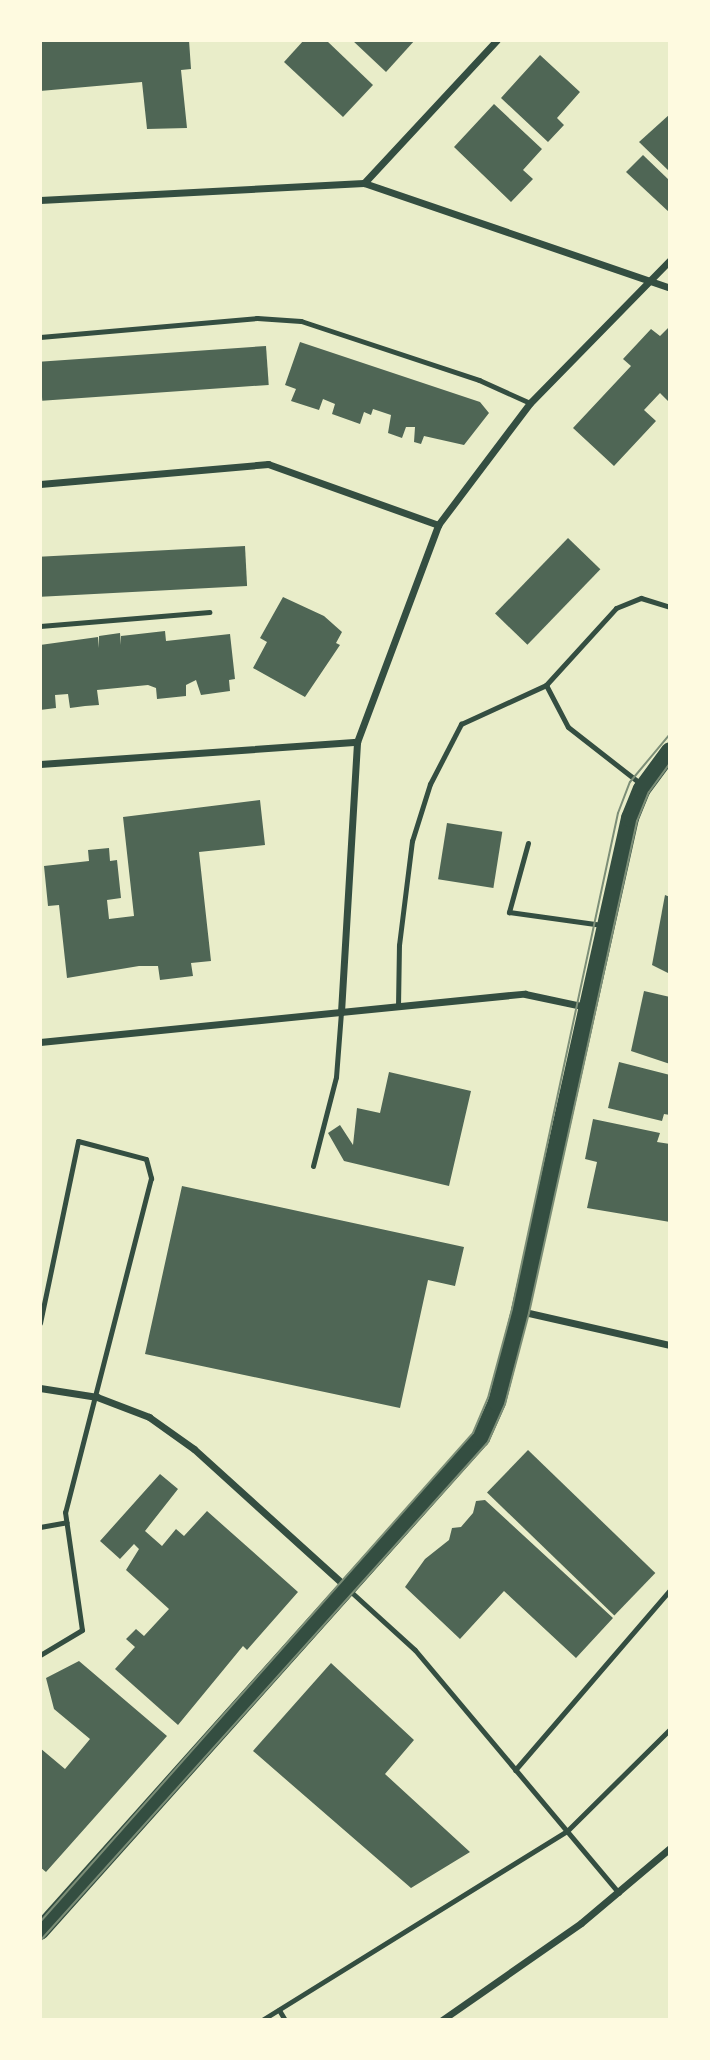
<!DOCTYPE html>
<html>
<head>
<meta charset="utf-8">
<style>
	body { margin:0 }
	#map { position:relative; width:710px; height:2060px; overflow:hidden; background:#e9edc9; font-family:Bitter,serif }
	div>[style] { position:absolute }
	.building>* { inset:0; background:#4f6655; transform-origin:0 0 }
	.service>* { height:5px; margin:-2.5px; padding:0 2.5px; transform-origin:2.5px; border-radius:2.5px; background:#344e41 }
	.minor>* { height:7px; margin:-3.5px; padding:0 3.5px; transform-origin:3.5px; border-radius:3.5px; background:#344e41 }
	.primary>* { height:18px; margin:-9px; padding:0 9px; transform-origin:9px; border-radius:9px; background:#344e41 }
	.tram>* { height:2px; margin:-1px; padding:0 1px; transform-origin:1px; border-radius:1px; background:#7c8e77 }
	span { translate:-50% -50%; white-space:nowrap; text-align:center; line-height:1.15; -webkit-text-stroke:7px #fefae0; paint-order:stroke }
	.frame { position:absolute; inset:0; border:42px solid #fefae0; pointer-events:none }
</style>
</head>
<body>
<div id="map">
	<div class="building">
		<div style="clip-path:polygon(40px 40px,189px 40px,191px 69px,181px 70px,187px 128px,147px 129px,142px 82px,40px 91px)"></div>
		<div style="clip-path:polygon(304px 40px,326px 40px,373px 85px,343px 117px,284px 62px)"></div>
		<div style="clip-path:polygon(352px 40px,415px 40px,386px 72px)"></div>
		<div style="clip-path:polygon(540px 55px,580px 92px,557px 118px,564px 125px,548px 142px,501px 98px)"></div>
		<div style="clip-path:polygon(494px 104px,542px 149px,523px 170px,533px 179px,511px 202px,454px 147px)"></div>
		<div style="clip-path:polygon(670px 114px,670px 172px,639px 142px)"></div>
		<div style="clip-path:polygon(643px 155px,670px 181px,670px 213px,626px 172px)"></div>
		<div style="clip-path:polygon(670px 326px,670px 403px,660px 393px,644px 410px,656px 421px,614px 466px,573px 428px,631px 366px,623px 359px,651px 329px,660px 336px)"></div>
		<div style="clip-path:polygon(300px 342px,480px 402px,489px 413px,464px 445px,424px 436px,421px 444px,414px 442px,415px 427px,406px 427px,402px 438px,388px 433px,391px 415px,373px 409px,371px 415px,364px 412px,360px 424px,332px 414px,335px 404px,323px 399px,319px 410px,291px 401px,296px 389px,285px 385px)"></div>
		<div style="left:266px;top:346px;width:39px;height:227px;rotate:86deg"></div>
		<div style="left:568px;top:538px;width:45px;height:105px;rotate:44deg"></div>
		<div style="left:245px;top:546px;width:40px;height:206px;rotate:87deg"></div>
		<div style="clip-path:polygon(283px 597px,324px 616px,342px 632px,336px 643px,340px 645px,305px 697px,253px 668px,267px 642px,260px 638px)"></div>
		<div style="clip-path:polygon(165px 631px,166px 641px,230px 634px,235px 679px,229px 680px,230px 691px,201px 695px,196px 680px,186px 685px,186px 696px,157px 699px,156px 688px,148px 685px,97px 690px,99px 705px,85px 706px,70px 708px,68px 694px,55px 695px,56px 708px,40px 710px,40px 645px,98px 637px,99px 648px,99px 636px,120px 633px,121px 645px,121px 636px)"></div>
		<div style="clip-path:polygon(260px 800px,265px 845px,199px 852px,211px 961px,191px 963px,193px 976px,160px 980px,158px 966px,139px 966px,67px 978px,59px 905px,48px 906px,44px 866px,89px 861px,88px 850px,109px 848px,110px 861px,117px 860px,121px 898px,107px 900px,109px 919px,134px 916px,123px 817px)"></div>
		<div style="left:447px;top:823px;width:56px;height:57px;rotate:9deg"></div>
		<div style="clip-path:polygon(665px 895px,670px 897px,670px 974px,652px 965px)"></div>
		<div style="clip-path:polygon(644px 991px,670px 997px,670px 1064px,631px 1051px)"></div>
		<div style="clip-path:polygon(619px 1062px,670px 1075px,670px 1115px,664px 1114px,662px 1121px,608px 1108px)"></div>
		<div style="clip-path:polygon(389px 1072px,471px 1091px,449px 1186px,344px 1161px,328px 1133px,340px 1125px,353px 1145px,357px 1108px,380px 1113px)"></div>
		<div style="clip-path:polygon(593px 1119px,660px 1133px,657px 1142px,670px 1144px,670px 1222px,587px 1208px,597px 1162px,585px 1159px)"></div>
		<div style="clip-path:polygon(182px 1186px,464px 1247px,455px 1286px,428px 1280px,400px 1408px,145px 1354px)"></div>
		<div style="left:528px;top:1450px;width:177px;height:59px;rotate:44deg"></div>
		<div style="clip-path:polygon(160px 1474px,178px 1489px,145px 1531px,162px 1546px,176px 1529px,184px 1536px,207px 1511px,298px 1592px,247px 1650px,243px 1646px,178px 1725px,115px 1669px,135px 1647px,126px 1639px,136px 1629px,144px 1636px,169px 1609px,126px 1570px,139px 1549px,134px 1544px,120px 1559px,100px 1541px)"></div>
		<div style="clip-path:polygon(485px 1500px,613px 1618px,576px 1658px,504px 1591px,460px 1639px,405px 1587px,425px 1559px,449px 1540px,452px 1528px,461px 1527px,473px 1513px,476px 1501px)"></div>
		<div style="clip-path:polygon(79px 1661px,167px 1736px,46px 1872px,40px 1867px,40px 1748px,65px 1769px,90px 1739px,54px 1709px,46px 1678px)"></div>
		<div style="clip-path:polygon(331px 1663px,414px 1740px,385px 1774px,470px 1852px,411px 1888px,253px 1751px)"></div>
	</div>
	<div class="service">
		<div style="left:40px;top:337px;width:218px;rotate:-5deg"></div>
		<div style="left:257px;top:318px;width:44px;rotate:3.9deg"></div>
		<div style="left:301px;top:321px;width:188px;rotate:18.3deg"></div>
		<div style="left:479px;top:380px;width:56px;rotate:24.3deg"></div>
		<div style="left:40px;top:626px;width:170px;rotate:-4.7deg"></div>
		<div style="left:546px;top:685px;width:47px;rotate:62.4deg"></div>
		<div style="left:568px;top:727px;width:93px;rotate:38deg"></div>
		<div style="left:528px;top:843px;width:72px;rotate:105.4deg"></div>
		<div style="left:509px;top:912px;width:94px;rotate:8deg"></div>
		<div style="left:398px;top:1007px;width:62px;rotate:-89.1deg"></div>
		<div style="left:399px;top:945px;width:105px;rotate:-82.9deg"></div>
		<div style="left:412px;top:841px;width:60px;rotate:-72.5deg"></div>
		<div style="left:430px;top:784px;width:68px;rotate:-62.7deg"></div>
		<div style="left:461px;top:724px;width:94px;rotate:-24.6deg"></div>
		<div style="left:546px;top:685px;width:104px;rotate:-47.7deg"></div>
		<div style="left:616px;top:608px;width:27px;rotate:-22deg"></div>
		<div style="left:641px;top:598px;width:30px;rotate:17deg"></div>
		<div style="left:313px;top:1166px;width:92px;rotate:-75.5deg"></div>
		<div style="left:336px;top:1077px;width:65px;rotate:-85.6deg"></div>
		<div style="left:40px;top:1323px;width:186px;rotate:-78.2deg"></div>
		<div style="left:78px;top:1141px;width:70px;rotate:14.8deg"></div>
		<div style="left:146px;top:1159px;width:20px;rotate:75deg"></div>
		<div style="left:151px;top:1178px;width:345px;rotate:104.4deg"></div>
		<div style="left:65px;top:1512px;width:119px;rotate:81.8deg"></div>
		<div style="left:82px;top:1630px;width:49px;rotate:149.2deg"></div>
		<div style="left:40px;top:1527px;width:27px;rotate:-10deg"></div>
		<div style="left:349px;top:1590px;width:89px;rotate:42.3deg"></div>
		<div style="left:415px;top:1650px;width:317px;rotate:50deg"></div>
		<div style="left:515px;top:1770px;width:238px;rotate:-49.3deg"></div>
		<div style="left:279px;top:2010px;width:12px;rotate:59deg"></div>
		<div style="left:262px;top:2020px;width:359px;rotate:-31.8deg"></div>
		<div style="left:567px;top:1831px;width:145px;rotate:-44.7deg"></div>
	</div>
	<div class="minor">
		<div style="left:364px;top:183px;width:195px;rotate:-47.1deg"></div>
		<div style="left:40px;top:200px;width:324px;rotate:-3deg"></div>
		<div style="left:364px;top:183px;width:324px;rotate:18.9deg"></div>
		<div style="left:40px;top:484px;width:229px;rotate:-5deg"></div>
		<div style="left:268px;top:464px;width:181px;rotate:19.7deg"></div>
		<div style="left:40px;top:764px;width:318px;rotate:-4deg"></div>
		<div style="left:341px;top:1012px;width:270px;rotate:-86.6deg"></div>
		<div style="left:357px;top:742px;width:232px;rotate:-69.5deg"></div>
		<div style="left:438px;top:525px;width:153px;rotate:-53deg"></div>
		<div style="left:530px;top:403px;width:200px;rotate:-45.6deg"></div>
		<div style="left:40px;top:1042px;width:487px;rotate:-5.7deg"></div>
		<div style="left:525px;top:994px;width:62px;rotate:12deg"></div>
		<div style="left:520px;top:1311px;width:154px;rotate:12.8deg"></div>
		<div style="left:40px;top:1388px;width:58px;rotate:9deg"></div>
		<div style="left:97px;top:1397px;width:56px;rotate:21deg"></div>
		<div style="left:149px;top:1417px;width:55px;rotate:35.4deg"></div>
		<div style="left:194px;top:1449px;width:205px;rotate:42.2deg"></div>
		<div style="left:442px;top:2020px;width:169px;rotate:-34.9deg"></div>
		<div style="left:581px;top:1923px;width:116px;rotate:-40.1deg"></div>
	</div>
	<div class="primary">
		<div style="left:40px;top:1931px;width:661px;rotate:-48.19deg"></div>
		<div style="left:481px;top:1438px;width:39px;rotate:-66deg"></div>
		<div style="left:497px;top:1402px;width:94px;rotate:-75.8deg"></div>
		<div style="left:520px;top:1311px;width:505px;rotate:-77.42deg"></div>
		<div style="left:630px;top:818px;width:31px;rotate:-68deg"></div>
		<div style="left:642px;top:789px;width:47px;rotate:-53.6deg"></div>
	</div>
	<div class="tram">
		<div style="left:40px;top:1922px;width:653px;rotate:-48.48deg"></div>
		<div style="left:473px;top:1433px;width:38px;rotate:-67deg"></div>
		<div style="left:488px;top:1398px;width:92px;rotate:-74.9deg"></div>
		<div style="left:512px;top:1309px;width:507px;rotate:-77.94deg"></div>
		<div style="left:618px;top:813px;width:33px;rotate:-69deg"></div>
		<div style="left:630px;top:782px;width:62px;rotate:-50.2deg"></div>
		<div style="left:40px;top:1941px;width:671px;rotate:-48.08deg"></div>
		<div style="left:488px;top:1442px;width:42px;rotate:-65.9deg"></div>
		<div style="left:505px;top:1404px;width:94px;rotate:-75.2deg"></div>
		<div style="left:529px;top:1313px;width:504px;rotate:-77.62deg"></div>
		<div style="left:637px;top:821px;width:31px;rotate:-68deg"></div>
		<div style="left:649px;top:792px;width:36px;rotate:-54deg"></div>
	</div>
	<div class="frame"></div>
</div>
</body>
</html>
